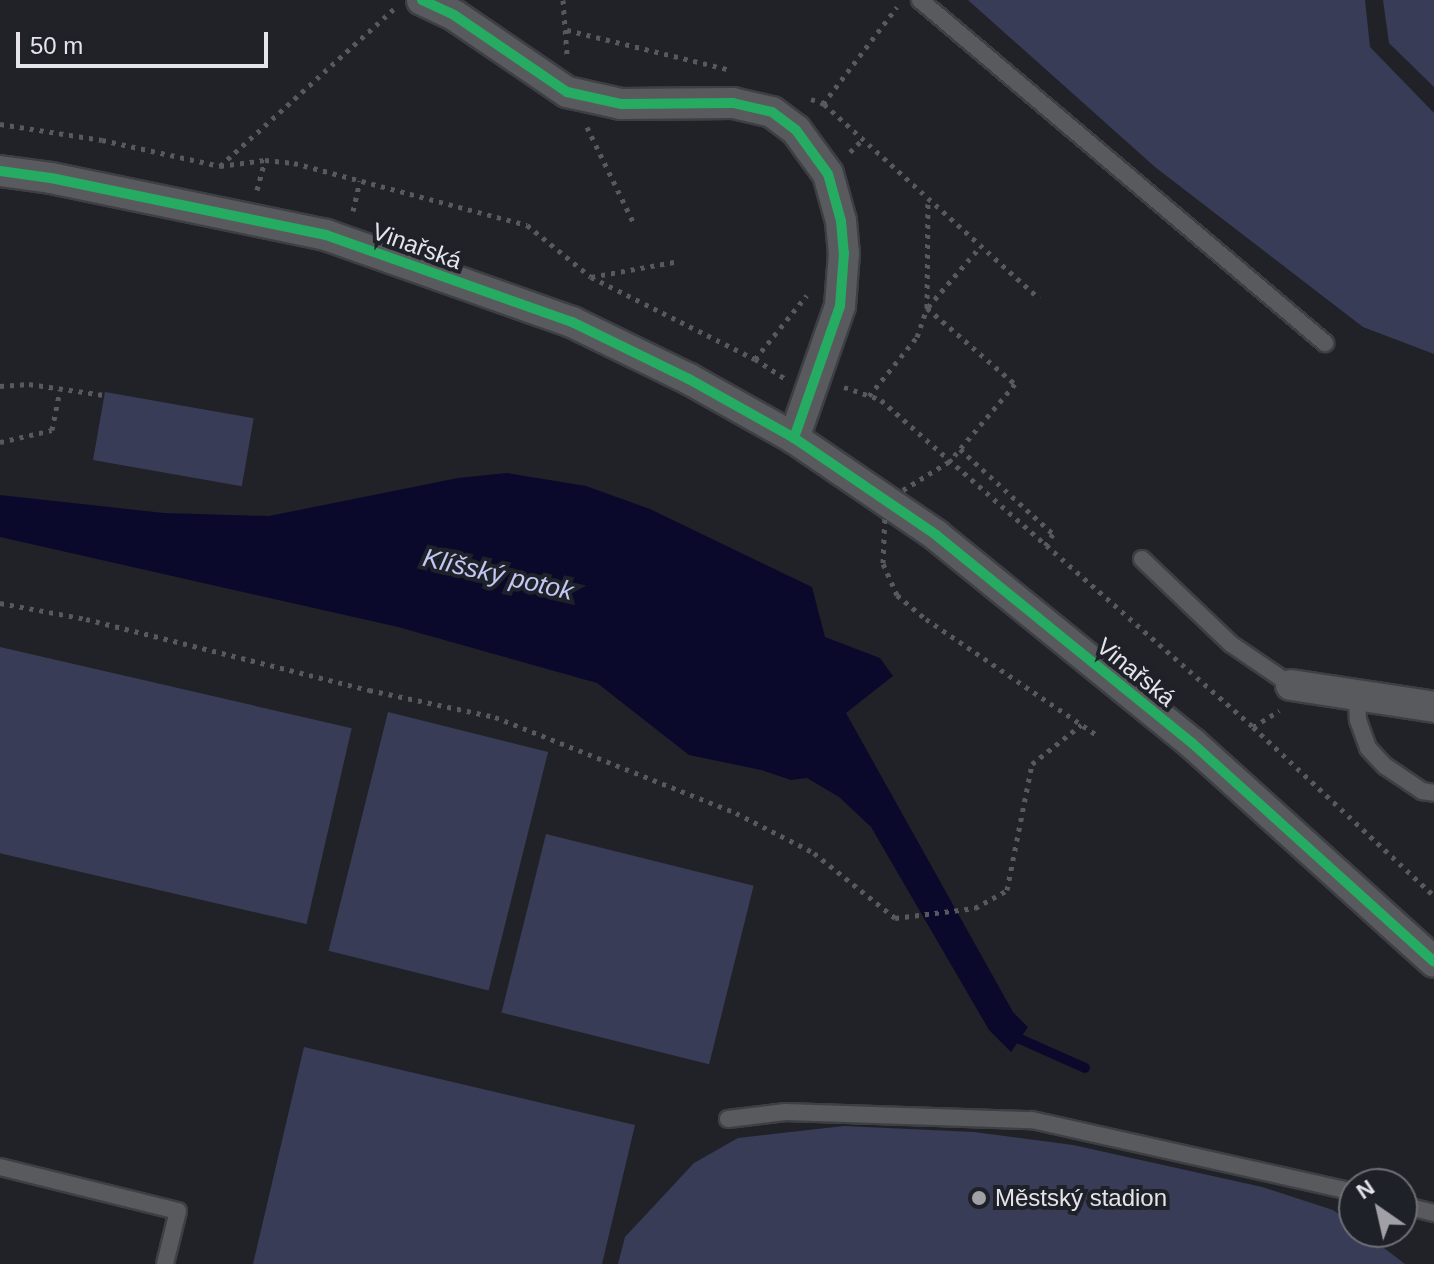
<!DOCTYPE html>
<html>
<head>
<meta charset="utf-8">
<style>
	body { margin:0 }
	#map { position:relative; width:1434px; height:1264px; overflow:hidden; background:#212227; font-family:Arial,sans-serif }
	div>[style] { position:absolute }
	.green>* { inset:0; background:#393c57; transform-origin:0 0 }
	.water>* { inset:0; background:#0b092b }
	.stream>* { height:10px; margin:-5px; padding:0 5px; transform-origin:5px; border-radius:5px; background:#0b092b }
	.path>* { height:5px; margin-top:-2.5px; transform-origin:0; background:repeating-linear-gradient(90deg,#58595d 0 4px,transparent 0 10px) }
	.roads { filter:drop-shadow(2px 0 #3e3f44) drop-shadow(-2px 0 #3e3f44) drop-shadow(0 2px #3e3f44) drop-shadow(0 -2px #3e3f44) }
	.lane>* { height:16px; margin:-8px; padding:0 8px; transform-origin:8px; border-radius:8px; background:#595a5d }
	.street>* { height:30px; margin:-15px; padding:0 15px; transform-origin:15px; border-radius:15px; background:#595a5d }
	.path-bridge>* { height:5px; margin-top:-2.5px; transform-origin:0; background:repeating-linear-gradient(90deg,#58595d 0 4px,transparent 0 10px) }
	.cycleway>* { height:10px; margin:-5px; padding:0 5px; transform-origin:5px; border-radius:5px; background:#26ab63 }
	.dots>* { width:22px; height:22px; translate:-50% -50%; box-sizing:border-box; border:4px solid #1f2129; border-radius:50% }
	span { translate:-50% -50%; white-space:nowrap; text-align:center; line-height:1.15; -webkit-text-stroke:8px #1f2129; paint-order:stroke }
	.street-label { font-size:24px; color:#e4e4ea }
	.poi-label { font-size:24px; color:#e4e4ea }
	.left { translate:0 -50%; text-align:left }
	.water-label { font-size:26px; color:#c2c8f3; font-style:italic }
	.north { position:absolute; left:1338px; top:1168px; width:80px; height:80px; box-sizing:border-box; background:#1f2129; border:2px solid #6e6f76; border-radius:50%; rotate:326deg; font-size:22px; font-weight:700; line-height:32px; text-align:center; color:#e4e4ea }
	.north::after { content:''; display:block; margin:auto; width:28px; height:36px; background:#a0a0a6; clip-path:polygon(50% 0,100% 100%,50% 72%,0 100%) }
	.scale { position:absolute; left:16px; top:32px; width:252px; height:36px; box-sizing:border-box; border:4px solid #e4e4ea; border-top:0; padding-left:10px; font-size:24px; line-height:28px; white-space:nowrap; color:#e4e4ea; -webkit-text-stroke:6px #1f2129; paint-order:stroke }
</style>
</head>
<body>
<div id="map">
	<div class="green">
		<div style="clip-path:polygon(968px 0,1365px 0,1370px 47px,1434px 113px,1434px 354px,1363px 327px,1155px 167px)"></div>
		<div style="clip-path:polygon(1383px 0,1434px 0,1434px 87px,1389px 43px)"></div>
		<div style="left:105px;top:392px;width:151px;height:69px;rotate:10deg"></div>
		<div style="left:0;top:647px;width:361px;height:201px;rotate:13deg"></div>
		<div style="left:388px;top:712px;width:165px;height:246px;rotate:14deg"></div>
		<div style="left:546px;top:834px;width:214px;height:184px;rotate:14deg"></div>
		<div style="clip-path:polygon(304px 1047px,635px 1125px,602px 1264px,253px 1264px)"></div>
		<div style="clip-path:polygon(844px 1126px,974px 1132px,1073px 1145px,1262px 1187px,1333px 1210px,1354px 1225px,1354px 1232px,1363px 1232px,1405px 1264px,618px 1264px,625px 1237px,694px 1163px,738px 1138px)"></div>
	</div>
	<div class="water">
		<div style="clip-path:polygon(507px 473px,586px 486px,650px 509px,812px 587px,825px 637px,880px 658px,893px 676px,846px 713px,1013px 1012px,1028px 1027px,1011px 1052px,989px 1030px,871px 827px,839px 797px,807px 778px,791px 780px,761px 770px,689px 755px,597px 683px,398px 627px,0 537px,0 495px,164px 513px,269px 516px,458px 478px)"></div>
	</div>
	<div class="stream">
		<div style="left:1012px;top:1028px;width:14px;rotate:54deg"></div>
		<div style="left:1020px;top:1039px;width:71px;rotate:24deg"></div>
	</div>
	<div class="path">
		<div style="left:563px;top:0;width:55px;rotate:85.8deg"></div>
		<div style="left:567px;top:30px;width:165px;rotate:13.7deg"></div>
		<div style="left:811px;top:99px;width:14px;rotate:21deg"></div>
		<div style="left:824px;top:104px;width:290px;rotate:42.1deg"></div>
		<div style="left:823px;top:104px;width:122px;rotate:-52.7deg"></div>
		<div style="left:0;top:124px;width:103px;rotate:8.9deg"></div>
		<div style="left:102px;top:140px;width:121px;rotate:12.4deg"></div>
		<div style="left:220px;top:166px;width:45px;rotate:-7.6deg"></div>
		<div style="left:265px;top:160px;width:29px;rotate:6deg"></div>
		<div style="left:294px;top:163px;width:241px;rotate:14.9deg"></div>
		<div style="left:527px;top:225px;width:82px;rotate:39.1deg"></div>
		<div style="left:587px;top:127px;width:110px;rotate:64.1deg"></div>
		<div style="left:850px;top:152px;width:18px;rotate:-45deg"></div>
		<div style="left:220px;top:166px;width:234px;rotate:-42.1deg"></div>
		<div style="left:257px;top:190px;width:31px;rotate:-75deg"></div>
		<div style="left:353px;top:211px;width:31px;rotate:-77deg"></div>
		<div style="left:674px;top:262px;width:84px;rotate:169.8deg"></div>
		<div style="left:591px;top:277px;width:183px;rotate:26.6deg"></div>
		<div style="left:755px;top:359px;width:35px;rotate:33deg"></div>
		<div style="left:928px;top:307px;width:79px;rotate:-49.1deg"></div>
		<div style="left:927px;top:308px;width:116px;rotate:40.8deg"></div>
		<div style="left:1015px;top:384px;width:101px;rotate:130.2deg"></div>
		<div style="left:755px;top:359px;width:82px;rotate:-50.9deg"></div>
		<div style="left:0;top:386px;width:29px;rotate:-4deg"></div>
		<div style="left:29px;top:384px;width:76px;rotate:8.3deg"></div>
		<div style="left:844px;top:387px;width:39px;rotate:19deg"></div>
		<div style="left:881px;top:400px;width:495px;rotate:41.3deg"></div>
		<div style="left:1253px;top:727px;width:248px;rotate:43deg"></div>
		<div style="left:869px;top:396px;width:76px;rotate:-50.9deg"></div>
		<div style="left:917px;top:337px;width:31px;rotate:-71deg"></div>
		<div style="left:927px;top:308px;width:108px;rotate:-89.5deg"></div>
		<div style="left:0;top:442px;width:53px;rotate:-13deg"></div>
		<div style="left:52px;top:430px;width:41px;rotate:-78.7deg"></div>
		<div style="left:960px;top:449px;width:126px;rotate:42.4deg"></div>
		<div style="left:1053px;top:534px;width:14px;rotate:124deg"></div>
		<div style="left:897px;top:595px;width:38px;rotate:40deg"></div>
		<div style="left:926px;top:619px;width:208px;rotate:34.2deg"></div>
		<div style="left:0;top:603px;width:87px;rotate:10.5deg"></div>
		<div style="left:86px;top:619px;width:292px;rotate:14.1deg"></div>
		<div style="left:369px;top:690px;width:129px;rotate:12.1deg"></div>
		<div style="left:495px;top:717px;width:259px;rotate:21.7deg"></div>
		<div style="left:736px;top:813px;width:88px;rotate:27.1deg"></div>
		<div style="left:814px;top:853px;width:104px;rotate:38.7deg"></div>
		<div style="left:895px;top:918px;width:81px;rotate:-7.1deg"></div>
		<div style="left:975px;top:908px;width:37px;rotate:-29deg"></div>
		<div style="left:1007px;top:890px;width:128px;rotate:-78.8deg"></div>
		<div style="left:1032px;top:764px;width:63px;rotate:-38.5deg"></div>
		<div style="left:1253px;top:727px;width:31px;rotate:-32deg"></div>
	</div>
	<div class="roads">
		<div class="lane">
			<div style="left:920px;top:0;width:531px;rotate:40.26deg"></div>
			<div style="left:1142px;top:559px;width:123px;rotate:43.7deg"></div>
			<div style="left:1231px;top:644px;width:73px;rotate:34.3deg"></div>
			<div style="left:1357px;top:695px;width:25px;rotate:88deg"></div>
			<div style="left:1358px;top:720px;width:30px;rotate:70deg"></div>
			<div style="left:1368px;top:748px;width:25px;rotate:47deg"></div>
			<div style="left:1385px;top:766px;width:45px;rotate:34deg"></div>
			<div style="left:1422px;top:791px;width:12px;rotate:9deg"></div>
			<div style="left:728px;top:1119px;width:58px;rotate:-6.9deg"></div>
			<div style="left:786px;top:1112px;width:246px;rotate:1.9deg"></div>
			<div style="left:1032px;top:1120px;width:330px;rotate:12.6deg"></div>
			<div style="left:0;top:1167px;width:183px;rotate:13.9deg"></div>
			<div style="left:178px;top:1211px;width:55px;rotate:103.8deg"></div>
			<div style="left:1402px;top:1205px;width:33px;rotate:14deg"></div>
		</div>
		<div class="street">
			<div style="left:422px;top:0;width:35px;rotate:25deg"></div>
			<div style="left:454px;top:15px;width:137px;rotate:34.3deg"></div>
			<div style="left:567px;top:92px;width:55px;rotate:12.5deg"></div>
			<div style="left:621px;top:104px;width:112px;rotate:-0.5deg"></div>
			<div style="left:733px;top:103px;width:40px;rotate:13deg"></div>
			<div style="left:772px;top:112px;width:30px;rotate:37deg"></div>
			<div style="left:796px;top:130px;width:54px;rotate:54deg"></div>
			<div style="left:828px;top:174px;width:49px;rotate:74.5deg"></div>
			<div style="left:841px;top:221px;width:32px;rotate:85deg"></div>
			<div style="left:844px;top:253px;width:53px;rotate:94.3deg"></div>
			<div style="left:840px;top:306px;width:140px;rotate:109.2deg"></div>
			<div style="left:0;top:171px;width:51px;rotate:7.8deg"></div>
			<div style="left:51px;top:178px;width:281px;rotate:11.7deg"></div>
			<div style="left:326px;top:235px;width:261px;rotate:19.5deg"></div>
			<div style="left:572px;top:322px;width:130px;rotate:26deg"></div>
			<div style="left:689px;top:379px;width:120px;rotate:29.3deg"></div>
			<div style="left:794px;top:438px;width:172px;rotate:34.3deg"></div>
			<div style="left:936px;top:535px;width:330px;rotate:39.1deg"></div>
			<div style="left:1192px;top:743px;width:326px;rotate:42.1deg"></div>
			<div style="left:1291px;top:685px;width:145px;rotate:8.7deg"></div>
		</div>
	</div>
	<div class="path-bridge">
		<div style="left:897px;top:595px;width:35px;rotate:-114deg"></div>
		<div style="left:883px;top:563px;width:50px;rotate:-87.7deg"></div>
		<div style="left:885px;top:513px;width:29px;rotate:-52deg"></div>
		<div style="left:903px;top:490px;width:55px;rotate:-31.7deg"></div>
	</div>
	<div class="cycleway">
		<div style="left:422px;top:0;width:35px;rotate:25deg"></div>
		<div style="left:454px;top:15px;width:137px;rotate:34.3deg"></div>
		<div style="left:567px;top:92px;width:55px;rotate:12.5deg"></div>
		<div style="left:621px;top:104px;width:112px;rotate:-0.5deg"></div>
		<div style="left:733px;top:103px;width:40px;rotate:13deg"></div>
		<div style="left:772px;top:112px;width:30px;rotate:37deg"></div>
		<div style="left:796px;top:130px;width:54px;rotate:54deg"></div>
		<div style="left:828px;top:174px;width:49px;rotate:74.5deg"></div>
		<div style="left:841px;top:221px;width:32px;rotate:85deg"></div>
		<div style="left:844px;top:253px;width:53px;rotate:94.3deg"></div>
		<div style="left:840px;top:306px;width:140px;rotate:109.2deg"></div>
		<div style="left:0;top:171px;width:51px;rotate:7.8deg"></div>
		<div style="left:51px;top:178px;width:281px;rotate:11.7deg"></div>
		<div style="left:326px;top:235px;width:261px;rotate:19.5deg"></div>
		<div style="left:572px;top:322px;width:130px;rotate:26deg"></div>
		<div style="left:689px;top:379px;width:120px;rotate:29.3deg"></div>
		<div style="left:794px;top:438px;width:172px;rotate:34.3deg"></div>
		<div style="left:936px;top:535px;width:330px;rotate:39.1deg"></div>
		<div style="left:1192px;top:743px;width:326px;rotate:42.1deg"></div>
	</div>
	<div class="dots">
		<div style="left:979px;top:1198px;background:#a0a0a6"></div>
	</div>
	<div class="street-label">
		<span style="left:417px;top:246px;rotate:20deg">Vinařská</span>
		<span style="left:1136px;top:672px;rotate:39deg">Vinařská</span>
	</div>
	<div class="poi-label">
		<span class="left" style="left:995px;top:1198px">Městský stadion</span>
	</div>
	<div class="water-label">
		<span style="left:498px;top:575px;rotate:13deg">Klíšský potok</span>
	</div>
	<div class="north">N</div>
	<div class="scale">50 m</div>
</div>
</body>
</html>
